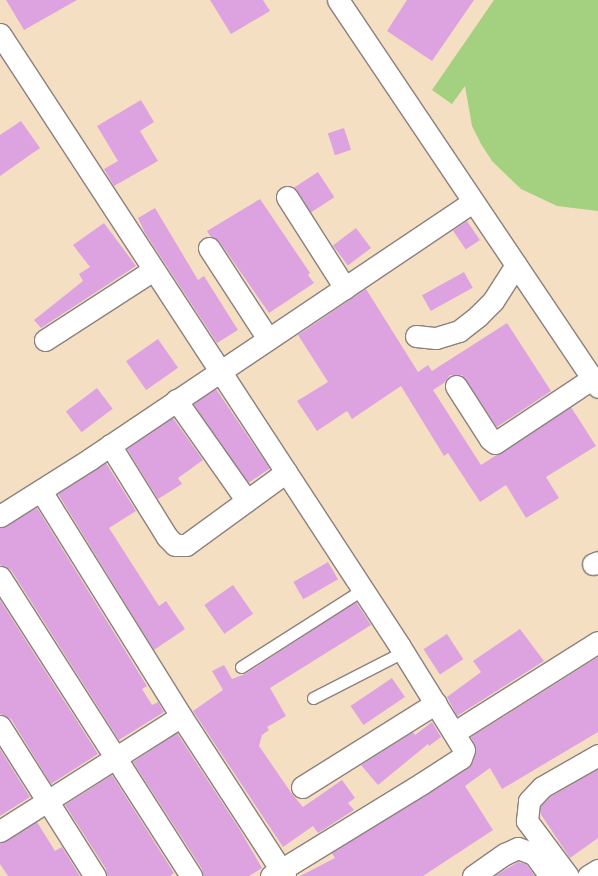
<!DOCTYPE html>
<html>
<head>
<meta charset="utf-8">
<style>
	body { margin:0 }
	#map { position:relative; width:598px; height:876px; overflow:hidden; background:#f5dfc2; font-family:"EB Garamond",serif }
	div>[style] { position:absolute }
	.green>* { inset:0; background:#a4d17f }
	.building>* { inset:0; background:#dda3e1; transform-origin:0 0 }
	.roads { filter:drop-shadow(1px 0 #8c807e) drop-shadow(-1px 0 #8c807e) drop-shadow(0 1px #8c807e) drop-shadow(0 -1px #8c807e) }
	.lane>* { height:11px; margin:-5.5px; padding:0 5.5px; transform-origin:5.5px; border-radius:5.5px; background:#fff }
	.street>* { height:21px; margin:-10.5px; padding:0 10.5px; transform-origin:10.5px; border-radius:10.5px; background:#fff }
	span { translate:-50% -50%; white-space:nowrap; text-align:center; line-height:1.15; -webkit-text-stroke:4.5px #fcf5e5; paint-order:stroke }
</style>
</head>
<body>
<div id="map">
	<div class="green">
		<div style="clip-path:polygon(494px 0,598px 0,598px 211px,557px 206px,521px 189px,492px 161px,481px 144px,472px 126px,465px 86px,452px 104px,432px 90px)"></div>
	</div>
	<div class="building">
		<div style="clip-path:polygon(6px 0,77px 0,24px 30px)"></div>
		<div style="clip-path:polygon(210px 0,263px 0,270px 11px,231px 34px)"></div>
		<div style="clip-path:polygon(407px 0,474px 0,432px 61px,387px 31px)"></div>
		<div style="clip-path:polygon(141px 100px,154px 122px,140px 131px,158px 161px,114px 186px,104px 169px,118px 161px,97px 126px)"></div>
		<div style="clip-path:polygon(21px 121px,40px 148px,0 176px,0 135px)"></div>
		<div style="left:344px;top:128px;width:23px;height:17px;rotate:72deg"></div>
		<div style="left:318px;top:172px;width:30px;height:28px;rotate:57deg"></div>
		<div style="clip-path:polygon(260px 199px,310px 273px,308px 275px,314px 283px,269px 313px,219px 241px,210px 236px,207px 231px)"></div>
		<div style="clip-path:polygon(155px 208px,198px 280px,204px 276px,238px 330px,217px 343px,145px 233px,138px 218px)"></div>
		<div style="left:467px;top:221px;width:23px;height:17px;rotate:56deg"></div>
		<div style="clip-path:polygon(104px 223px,136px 266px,41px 328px,34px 320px,83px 281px,79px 274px,90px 267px,73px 245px)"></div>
		<div style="left:356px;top:228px;width:25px;height:29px;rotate:53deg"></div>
		<div style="left:464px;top:272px;width:18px;height:48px;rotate:61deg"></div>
		<div style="clip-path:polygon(366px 289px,418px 372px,428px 365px,432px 371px,507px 323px,551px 391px,497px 427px,462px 375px,450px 375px,444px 383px,433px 390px,481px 465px,571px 407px,596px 446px,546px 477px,559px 498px,526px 518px,506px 485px,480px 502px,448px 453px,444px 456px,401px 386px,352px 419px,347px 411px,317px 431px,297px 401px,328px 382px,298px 335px)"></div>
		<div style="left:158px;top:339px;width:35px;height:39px;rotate:55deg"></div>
		<div style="left:97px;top:388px;width:26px;height:39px;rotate:53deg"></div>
		<div style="left:216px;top:389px;width:96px;height:27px;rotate:56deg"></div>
		<div style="clip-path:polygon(173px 418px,203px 460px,178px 478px,182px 484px,158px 499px,127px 449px)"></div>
		<div style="clip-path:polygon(106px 463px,136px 511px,109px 528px,159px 606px,166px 601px,185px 629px,154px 650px,58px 494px)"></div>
		<div style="clip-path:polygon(37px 508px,147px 686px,142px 689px,152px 705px,158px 702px,164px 712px,119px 740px,11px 570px,0 565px,0 528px)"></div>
		<div style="left:328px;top:562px;width:20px;height:40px;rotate:60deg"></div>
		<div style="left:233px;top:585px;width:35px;height:35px;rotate:55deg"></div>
		<div style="clip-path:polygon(0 600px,98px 754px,51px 784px,11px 719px,0 714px)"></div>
		<div style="clip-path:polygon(356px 602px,371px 625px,270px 688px,286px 716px,267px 727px,269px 730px,262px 735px,259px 746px,292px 794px,303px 807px,342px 780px,355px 798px,348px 803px,354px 810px,318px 833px,313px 826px,283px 847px,193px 711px,223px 690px,212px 671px,224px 665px,232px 679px,245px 674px)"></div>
		<div style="clip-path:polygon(520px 629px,544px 661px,457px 716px,447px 697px,481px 672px,473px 661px)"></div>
		<div style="left:447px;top:634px;width:30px;height:28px;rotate:57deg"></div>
		<div style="clip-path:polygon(598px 657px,598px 732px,502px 789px,490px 768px,465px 786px,493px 830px,423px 876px,300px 876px,335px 858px,332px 853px,468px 768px,473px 762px,476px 749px,471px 737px)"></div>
		<div style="left:392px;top:678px;width:23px;height:50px;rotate:56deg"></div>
		<div style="clip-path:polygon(432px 722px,441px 737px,429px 746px,428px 744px,378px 785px,361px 765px,413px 732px,415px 735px)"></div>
		<div style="clip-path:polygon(177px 733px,240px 830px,262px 868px,249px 876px,203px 876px,202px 869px,133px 762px)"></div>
		<div style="clip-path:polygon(0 749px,30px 797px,0 816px)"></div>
		<div style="clip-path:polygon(598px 769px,598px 838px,570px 858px,540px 813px,541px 806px,550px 797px)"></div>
		<div style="clip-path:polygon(112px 775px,174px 873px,170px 876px,107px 876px,106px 869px,65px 805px)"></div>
		<div style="clip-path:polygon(37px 822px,55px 851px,62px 847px,80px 876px,8px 876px,0 864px,0 843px)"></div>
		<div style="clip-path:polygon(518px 862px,526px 864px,535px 876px,495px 876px)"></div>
	</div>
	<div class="roads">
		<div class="lane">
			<div style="left:241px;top:667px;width:143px;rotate:-32.5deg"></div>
			<div style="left:313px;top:698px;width:101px;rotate:-27.1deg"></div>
		</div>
		<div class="street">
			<div style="left:338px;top:0;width:466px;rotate:56.1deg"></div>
			<div style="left:0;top:34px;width:730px;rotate:56.85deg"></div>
			<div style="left:399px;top:645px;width:123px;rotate:58.2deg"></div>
			<div style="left:464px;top:750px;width:9px;rotate:111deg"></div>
			<div style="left:461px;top:758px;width:48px;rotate:147deg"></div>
			<div style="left:421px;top:784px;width:176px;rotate:148.5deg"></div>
			<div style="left:287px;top:197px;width:108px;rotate:57.5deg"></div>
			<div style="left:209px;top:248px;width:108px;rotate:57deg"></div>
			<div style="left:416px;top:336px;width:20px;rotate:6deg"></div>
			<div style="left:436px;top:338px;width:24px;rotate:-17deg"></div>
			<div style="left:459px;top:331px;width:24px;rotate:-38deg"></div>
			<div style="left:478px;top:316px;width:21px;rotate:-45deg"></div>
			<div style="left:493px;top:301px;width:43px;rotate:-57.4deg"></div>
			<div style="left:45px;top:340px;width:129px;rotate:-32.9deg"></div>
			<div style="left:456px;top:386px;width:63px;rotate:57.3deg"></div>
			<div style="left:490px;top:439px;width:6px;rotate:39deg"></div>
			<div style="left:495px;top:443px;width:118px;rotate:-33.6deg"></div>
			<div style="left:176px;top:400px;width:123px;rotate:54.9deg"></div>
			<div style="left:110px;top:445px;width:108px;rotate:58.2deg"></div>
			<div style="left:167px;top:537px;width:11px;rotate:45deg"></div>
			<div style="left:175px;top:545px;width:11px"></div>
			<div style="left:186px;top:545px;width:124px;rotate:-36.1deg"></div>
			<div style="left:41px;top:491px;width:265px;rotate:58.1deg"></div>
			<div style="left:181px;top:716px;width:191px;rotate:57deg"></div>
			<div style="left:0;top:516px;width:107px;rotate:-32.3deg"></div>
			<div style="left:90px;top:459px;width:461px;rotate:-33.9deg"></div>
			<div style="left:593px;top:564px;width:5px;rotate:-22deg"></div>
			<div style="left:0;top:577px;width:355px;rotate:57.4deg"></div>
			<div style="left:0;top:726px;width:178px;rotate:57.7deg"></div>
			<div style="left:455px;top:732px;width:169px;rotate:-32.2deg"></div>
			<div style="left:302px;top:787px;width:158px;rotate:-32.1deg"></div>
			<div style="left:0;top:831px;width:214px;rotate:-32.4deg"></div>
			<div style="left:473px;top:876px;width:39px;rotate:-35deg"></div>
			<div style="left:505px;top:854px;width:14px;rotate:-25deg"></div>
			<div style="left:518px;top:848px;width:17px;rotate:21deg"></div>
			<div style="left:534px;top:854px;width:27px;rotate:54deg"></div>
			<div style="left:568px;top:876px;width:69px;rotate:-126.7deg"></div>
			<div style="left:527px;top:821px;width:20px;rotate:-84deg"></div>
			<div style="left:529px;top:801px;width:19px;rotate:-47deg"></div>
			<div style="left:542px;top:787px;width:64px;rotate:-29.7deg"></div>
			<div style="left:588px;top:876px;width:12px;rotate:-31deg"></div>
		</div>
	</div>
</div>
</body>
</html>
